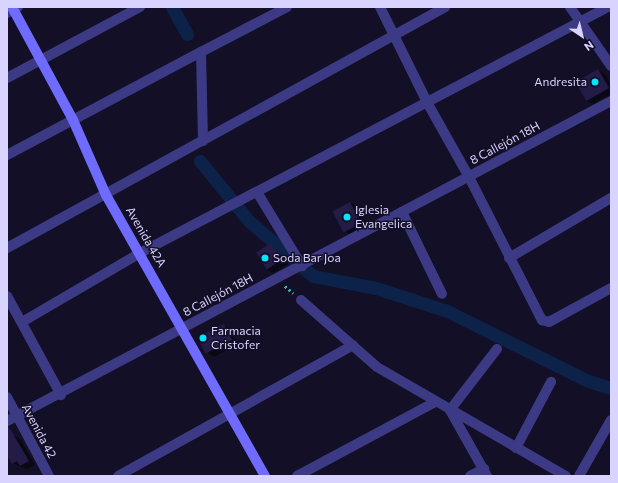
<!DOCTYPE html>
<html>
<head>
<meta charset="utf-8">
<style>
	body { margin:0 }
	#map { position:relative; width:618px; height:483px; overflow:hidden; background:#130f26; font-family:Commissioner,sans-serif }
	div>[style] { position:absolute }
	.shadow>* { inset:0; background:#0007 }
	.canal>* { height:13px; margin:-6.5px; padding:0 6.5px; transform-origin:6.5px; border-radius:6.5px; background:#0c2248 }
	.building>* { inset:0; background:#241b47; transform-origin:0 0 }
	.path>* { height:2.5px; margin-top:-1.25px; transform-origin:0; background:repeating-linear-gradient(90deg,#2fb8b0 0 2px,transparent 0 5px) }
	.street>* { height:10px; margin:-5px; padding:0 5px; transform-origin:5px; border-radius:5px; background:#3d3a85 }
	.secondary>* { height:10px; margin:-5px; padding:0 5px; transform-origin:5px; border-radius:5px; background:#6f6bff }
	.dots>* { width:11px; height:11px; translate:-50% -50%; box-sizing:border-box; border:2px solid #130f26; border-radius:50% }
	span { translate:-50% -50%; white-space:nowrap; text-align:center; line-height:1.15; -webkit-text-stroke:3px #130f26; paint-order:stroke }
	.poi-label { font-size:12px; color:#d9d4ff }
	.right { translate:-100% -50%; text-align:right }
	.left { translate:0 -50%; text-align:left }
	.street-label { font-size:12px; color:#d9d4ff }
	.frame { position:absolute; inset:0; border:8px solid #d9d4ff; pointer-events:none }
	.north { position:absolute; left:562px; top:16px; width:40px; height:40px; -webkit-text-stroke:3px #130f26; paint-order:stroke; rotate:145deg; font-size:11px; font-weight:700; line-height:16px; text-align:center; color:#d9d4ff }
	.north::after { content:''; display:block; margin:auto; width:14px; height:18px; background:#d9d4ff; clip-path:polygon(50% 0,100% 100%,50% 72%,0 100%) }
</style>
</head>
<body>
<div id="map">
	<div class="shadow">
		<div style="clip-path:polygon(598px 70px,605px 74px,611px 85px,611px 94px,593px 104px,586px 101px)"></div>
		<div style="clip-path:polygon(350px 203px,357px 206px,367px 226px,351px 235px,345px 231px)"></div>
		<div style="clip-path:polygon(271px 244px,278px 247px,288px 264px,273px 273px,266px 269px)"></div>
		<div style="clip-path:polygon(224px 325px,230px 329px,238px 344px,214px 357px,207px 353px)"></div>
		<div style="clip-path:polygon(13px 436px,20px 439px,35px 465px,27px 469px,12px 463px,7px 454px,7px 439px)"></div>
	</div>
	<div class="canal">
		<div style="left:172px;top:7px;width:31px;rotate:61deg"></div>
		<div style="left:200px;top:161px;width:77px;rotate:50.8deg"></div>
		<div style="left:249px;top:221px;width:84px;rotate:40.7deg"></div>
		<div style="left:313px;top:276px;width:64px;rotate:10.8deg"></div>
		<div style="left:376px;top:288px;width:75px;rotate:17.9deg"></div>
		<div style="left:447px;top:311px;width:157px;rotate:26.4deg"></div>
		<div style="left:588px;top:381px;width:24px;rotate:17deg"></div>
	</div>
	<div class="building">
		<div style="left:598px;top:69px;width:22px;height:26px;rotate:60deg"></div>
		<div style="left:350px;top:202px;width:24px;height:20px;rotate:62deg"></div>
		<div style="left:271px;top:243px;width:20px;height:18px;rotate:57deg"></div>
		<div style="left:224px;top:324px;width:18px;height:30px;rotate:63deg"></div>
		<div style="clip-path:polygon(7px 427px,9px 427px,29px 461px,20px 466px,17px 461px,12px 464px,7px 456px)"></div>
	</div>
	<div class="path">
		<div style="left:285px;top:286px;width:11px;rotate:41deg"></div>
	</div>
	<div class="street">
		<div style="left:380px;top:7px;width:108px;rotate:63.7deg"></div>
		<div style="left:428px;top:104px;width:84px;rotate:60.7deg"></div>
		<div style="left:469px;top:177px;width:161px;rotate:63deg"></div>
		<div style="left:542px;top:320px;width:7px;rotate:16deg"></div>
		<div style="left:549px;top:322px;width:71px;rotate:-28.7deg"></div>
		<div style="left:570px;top:7px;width:72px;rotate:55.2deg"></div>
		<div style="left:7px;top:13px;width:13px;rotate:-29deg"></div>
		<div style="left:201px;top:52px;width:97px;rotate:-27.6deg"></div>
		<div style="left:7px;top:78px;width:151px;rotate:-28.1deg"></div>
		<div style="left:7px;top:155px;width:220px;rotate:-28deg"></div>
		<div style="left:201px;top:52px;width:89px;rotate:88.7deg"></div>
		<div style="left:257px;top:192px;width:87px;rotate:58.7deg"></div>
		<div style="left:402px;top:212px;width:91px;rotate:64deg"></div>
		<div style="left:7px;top:248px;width:500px;rotate:-28.8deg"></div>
		<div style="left:509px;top:258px;width:118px;rotate:-30.5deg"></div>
		<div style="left:7px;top:296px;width:113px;rotate:61.4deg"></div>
		<div style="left:301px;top:300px;width:101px;rotate:41.4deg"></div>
		<div style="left:377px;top:367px;width:218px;rotate:30deg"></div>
		<div style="left:22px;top:322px;width:137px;rotate:-30.3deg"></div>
		<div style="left:140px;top:253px;width:529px;rotate:-27.73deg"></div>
		<div style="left:7px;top:397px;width:89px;rotate:62deg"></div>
		<div style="left:7px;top:421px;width:684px;rotate:-27.91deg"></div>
		<div style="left:516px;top:448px;width:75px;rotate:-62.1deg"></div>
		<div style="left:118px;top:476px;width:269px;rotate:-29.1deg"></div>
		<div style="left:297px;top:476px;width:157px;rotate:-28.2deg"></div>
		<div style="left:470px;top:476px;width:16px;rotate:-27deg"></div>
		<div style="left:487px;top:476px;width:76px;rotate:-119.3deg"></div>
		<div style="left:450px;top:410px;width:77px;rotate:-52.4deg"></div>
		<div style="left:579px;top:476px;width:64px;rotate:-60.3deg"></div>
	</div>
	<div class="secondary">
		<div style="left:12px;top:7px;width:128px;rotate:61.6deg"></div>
		<div style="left:73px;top:120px;width:82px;rotate:66.3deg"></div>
		<div style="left:106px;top:195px;width:323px;rotate:60.5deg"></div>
	</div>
	<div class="dots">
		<div style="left:595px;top:82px;background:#00e5ff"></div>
		<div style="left:347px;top:217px;background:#00e5ff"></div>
		<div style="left:265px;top:258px;background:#00e5ff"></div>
		<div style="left:203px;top:338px;background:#00e5ff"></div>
	</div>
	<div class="poi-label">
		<span class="right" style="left:587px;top:82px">Andresita</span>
		<span class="left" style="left:355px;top:217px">Iglesia<br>Evangelica</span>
		<span class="left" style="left:273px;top:258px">Soda Bar Joa</span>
		<span class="left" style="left:211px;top:338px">Farmacia<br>Cristofer</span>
	</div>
	<div class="street-label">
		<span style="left:505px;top:143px;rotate:-28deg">8 Callejón 18H</span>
		<span style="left:146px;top:237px;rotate:60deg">Avenida 42A</span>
		<span style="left:218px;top:295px;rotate:-28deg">8 Callejón 18H</span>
		<span style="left:39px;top:431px;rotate:62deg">Avenida 42</span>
	</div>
	<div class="frame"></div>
	<div class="north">N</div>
</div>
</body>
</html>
